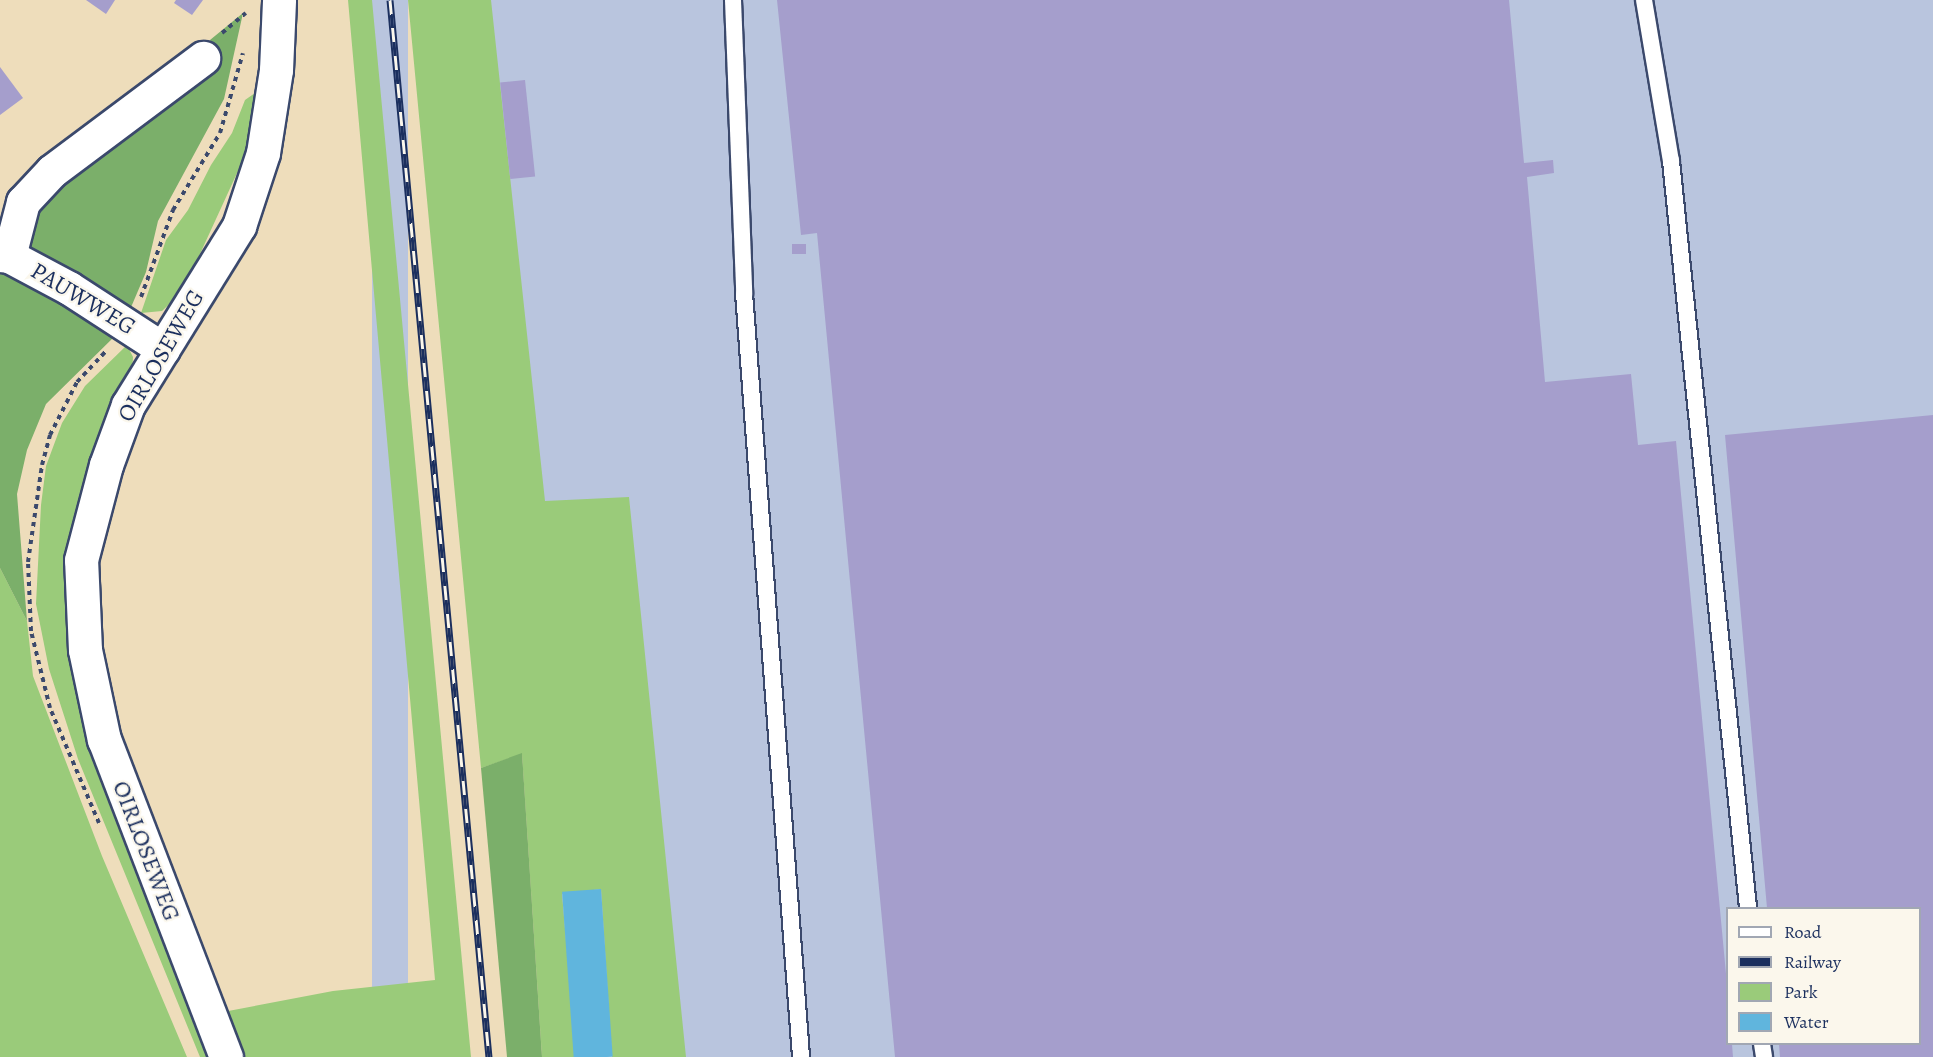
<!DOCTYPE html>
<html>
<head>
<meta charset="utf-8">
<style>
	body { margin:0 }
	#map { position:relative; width:1933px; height:1057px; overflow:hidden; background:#edb; font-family:Alegreya,serif }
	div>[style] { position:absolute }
	.industrial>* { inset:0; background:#b9c5de; transform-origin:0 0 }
	.green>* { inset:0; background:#9acb7a }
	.forest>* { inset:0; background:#7baf6a }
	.water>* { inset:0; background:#60b5dd; transform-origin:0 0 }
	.building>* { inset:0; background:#a59ecc; transform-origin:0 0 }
	.path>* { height:4px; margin-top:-2px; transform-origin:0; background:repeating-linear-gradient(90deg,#3b496c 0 4.5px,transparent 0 9px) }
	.roads { filter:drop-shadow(2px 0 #3b496c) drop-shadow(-2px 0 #3b496c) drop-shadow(0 2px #3b496c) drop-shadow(0 -2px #3b496c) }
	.lane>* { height:16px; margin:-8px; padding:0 8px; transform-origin:8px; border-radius:8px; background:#fff }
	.street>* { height:33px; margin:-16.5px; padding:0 16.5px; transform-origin:16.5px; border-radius:16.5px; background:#fff }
	.secondary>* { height:33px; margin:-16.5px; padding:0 16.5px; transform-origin:16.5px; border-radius:16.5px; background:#fff }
	.rail>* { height:7px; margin-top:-3.5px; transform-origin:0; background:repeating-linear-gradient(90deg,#fbf7ec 0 14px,#1b2f5e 0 28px); box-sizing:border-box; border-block:2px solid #1b2f5e }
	span { translate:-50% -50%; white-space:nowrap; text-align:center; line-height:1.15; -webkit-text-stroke:4.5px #fbf7ec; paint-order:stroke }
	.street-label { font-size:24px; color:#1b2f5e }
	.legend { position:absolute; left:1726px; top:907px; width:195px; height:138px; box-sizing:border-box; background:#fbf7ec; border:2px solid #a1a7b3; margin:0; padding:8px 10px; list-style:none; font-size:18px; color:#1b2f5e }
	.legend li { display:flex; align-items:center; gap:12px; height:30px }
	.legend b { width:30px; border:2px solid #a1a7b3 }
</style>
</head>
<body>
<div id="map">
	<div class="industrial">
		<div style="left:372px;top:0;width:36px;height:1062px"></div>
		<div style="clip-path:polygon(evenodd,476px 0,1933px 0,1933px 1057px,571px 1057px,476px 0,1728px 908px,1920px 908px,1920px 1044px,1728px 1044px,1728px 908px)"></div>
	</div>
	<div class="green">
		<div style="clip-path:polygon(348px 0,372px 0,471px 1057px,242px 1057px,223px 1012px,333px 991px,435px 980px)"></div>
		<div style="clip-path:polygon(408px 0,491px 0,545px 501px,629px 497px,686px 1057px,612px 1057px,601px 889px,562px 894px,576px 1057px,542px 1057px,522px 754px,481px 768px)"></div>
		<div style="clip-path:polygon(255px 93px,255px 115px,249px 147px,183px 291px,162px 311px,141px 313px,166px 240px,188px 210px,211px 165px,232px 133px,245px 100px)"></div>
		<div style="clip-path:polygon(127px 345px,133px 357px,132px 373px,70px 657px,90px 750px,112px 811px,212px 1057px,200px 1057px,78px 759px,49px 669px,36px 604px,41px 505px,46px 466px,62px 423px,85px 386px)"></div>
		<div style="clip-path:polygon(0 568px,27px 621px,33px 676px,102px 856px,187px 1057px,0 1057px)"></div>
	</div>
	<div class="forest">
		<div style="clip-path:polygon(243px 13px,224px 99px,158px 221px,146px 272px,129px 312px,35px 257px,28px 245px,36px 200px,215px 63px,210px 40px)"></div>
		<div style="clip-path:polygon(0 263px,117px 334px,46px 404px,27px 450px,17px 494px,27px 621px,0 568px)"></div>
		<div style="clip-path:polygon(522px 753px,542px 1057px,507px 1057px,481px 768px)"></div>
	</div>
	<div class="water">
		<div style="left:601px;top:889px;width:168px;height:39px;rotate:86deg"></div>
	</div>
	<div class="building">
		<div style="clip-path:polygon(86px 0,115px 0,106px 14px)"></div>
		<div style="clip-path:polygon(176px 0,203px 0,192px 15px,174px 3px)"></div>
		<div style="clip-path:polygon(777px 0,1509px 0,1524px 163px,1553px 160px,1554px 173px,1527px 177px,1545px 382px,1631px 374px,1638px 445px,1676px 441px,1728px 995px,1728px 1044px,1732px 1044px,1733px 1057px,895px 1057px,817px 233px,801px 235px)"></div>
		<div style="clip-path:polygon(0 67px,23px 98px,0 115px)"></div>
		<div style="left:525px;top:80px;width:97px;height:25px;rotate:84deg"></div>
		<div style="left:806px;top:244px;width:10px;height:14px;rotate:90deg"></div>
		<div style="clip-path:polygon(1933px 415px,1933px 1057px,1780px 1057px,1779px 1044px,1920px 1044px,1920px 908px,1767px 908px,1725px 435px)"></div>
	</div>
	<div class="path">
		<div style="left:222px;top:33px;width:31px;rotate:-40deg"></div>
		<div style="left:141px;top:297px;width:93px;rotate:-69.8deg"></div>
		<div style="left:173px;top:210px;width:90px;rotate:-58.6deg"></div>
		<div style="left:220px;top:133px;width:83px;rotate:-74deg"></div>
		<div style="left:99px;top:823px;width:125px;rotate:-113.1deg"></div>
		<div style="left:50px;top:708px;width:79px;rotate:-103.9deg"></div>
		<div style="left:31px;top:631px;width:69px;rotate:-92.5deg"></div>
		<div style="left:28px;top:562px;width:98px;rotate:-81.8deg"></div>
		<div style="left:42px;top:465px;width:31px;rotate:-75deg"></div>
		<div style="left:50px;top:435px;width:59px;rotate:-63deg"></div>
		<div style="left:77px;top:382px;width:44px;rotate:-46.8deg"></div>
	</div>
	<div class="roads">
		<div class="lane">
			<div style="left:733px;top:0;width:293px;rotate:87.8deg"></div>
			<div style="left:744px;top:293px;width:766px;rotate:85.73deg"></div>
			<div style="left:1644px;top:0;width:163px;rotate:80.5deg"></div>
			<div style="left:1671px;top:161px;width:751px;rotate:84.11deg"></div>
			<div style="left:1762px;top:1044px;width:13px;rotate:81deg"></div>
		</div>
		<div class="street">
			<div style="left:0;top:255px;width:9px;rotate:6deg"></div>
			<div style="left:9px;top:256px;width:68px;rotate:28.1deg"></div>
			<div style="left:69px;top:288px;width:112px;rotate:33deg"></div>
			<div style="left:9px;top:256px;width:56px;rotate:-75.5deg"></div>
			<div style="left:23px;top:202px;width:42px;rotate:-46.9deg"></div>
			<div style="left:52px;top:171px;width:189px;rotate:-36.8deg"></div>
		</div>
		<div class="secondary">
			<div style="left:226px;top:1057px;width:340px;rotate:-111deg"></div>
			<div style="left:104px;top:740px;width:92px;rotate:-101.9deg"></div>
			<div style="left:85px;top:650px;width:90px;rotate:-92.5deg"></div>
			<div style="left:81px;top:560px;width:98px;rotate:-75.3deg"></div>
			<div style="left:106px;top:465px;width:64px;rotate:-69.9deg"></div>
			<div style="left:128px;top:405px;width:211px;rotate:-58.2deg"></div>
			<div style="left:239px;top:226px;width:77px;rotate:-71.8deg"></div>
			<div style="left:263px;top:153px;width:84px;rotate:-81.1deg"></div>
			<div style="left:276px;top:70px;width:70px;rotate:-87.5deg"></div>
		</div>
	</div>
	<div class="rail">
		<div style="left:390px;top:0;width:1062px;rotate:84.65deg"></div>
	</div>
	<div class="street-label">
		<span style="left:83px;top:299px;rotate:31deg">PAUWWEG</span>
		<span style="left:161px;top:356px;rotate:-60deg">OIRLOSEWEG</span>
		<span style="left:146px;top:851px;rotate:69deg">OIRLOSEWEG</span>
	</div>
	<ul class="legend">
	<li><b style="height:8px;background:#fff"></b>Road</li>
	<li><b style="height:8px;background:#1b2f5e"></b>Railway</li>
	<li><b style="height:16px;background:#9acb7a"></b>Park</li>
	<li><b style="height:16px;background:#60b5dd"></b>Water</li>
	</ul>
</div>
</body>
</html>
